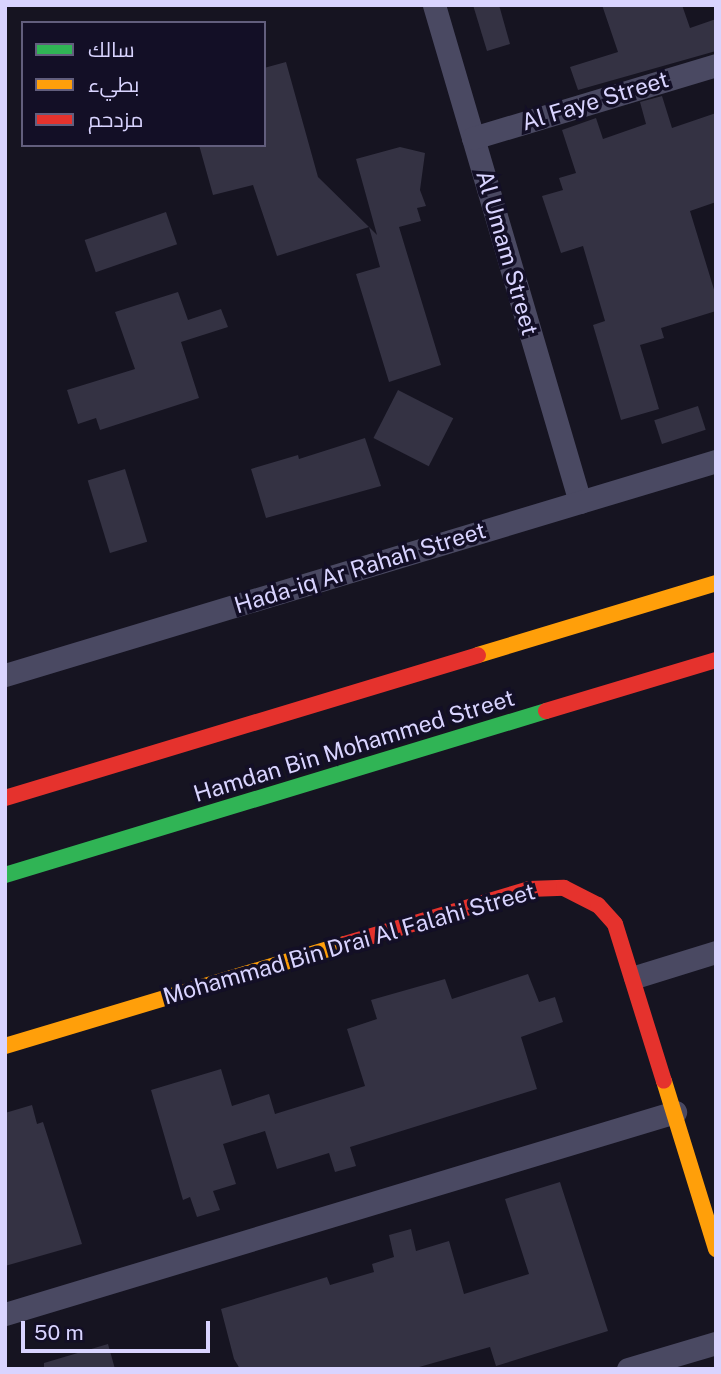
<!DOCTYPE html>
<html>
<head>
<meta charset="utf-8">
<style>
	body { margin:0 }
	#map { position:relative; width:721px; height:1374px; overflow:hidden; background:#161421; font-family:"Public Sans",Cairo,sans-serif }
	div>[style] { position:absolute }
	.building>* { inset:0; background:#343243; transform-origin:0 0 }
	.street>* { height:23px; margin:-11.5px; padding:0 11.5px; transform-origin:11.5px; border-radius:11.5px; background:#4a4962 }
	.fast>* { height:16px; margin:-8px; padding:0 8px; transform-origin:8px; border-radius:8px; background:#30b455 }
	.slow>* { height:16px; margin:-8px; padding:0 8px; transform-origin:8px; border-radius:8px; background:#ff9f0a }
	.jam>* { height:16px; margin:-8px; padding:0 8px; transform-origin:8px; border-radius:8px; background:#e5322d }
	span { translate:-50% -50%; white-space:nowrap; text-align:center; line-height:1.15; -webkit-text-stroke:7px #130f26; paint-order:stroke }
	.street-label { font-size:23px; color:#d9d4ff }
	.frame { position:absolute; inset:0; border:7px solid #d9d4ff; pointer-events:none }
	.legend { position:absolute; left:21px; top:21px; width:245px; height:126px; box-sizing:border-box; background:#130f26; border:2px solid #625e7d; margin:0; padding:9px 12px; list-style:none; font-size:21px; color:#d9d4ff }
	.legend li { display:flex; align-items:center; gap:14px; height:35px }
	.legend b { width:35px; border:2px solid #625e7d }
	.scale { position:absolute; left:21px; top:1321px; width:189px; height:32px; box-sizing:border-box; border:4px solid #d9d4ff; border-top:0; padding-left:9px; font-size:21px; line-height:24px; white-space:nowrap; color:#d9d4ff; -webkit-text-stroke:5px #130f26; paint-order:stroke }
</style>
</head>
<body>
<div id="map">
	<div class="building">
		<div style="clip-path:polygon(473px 5px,499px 5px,510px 44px,487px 51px)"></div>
		<div style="clip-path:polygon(602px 5px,682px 5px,690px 28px,716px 19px,716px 51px,578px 90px,570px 67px,618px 52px)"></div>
		<div style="clip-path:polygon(286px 62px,318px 177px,369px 227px,277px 256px,253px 185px,213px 195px,199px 145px,264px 145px,264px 68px)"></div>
		<div style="clip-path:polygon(662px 96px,672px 128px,716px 113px,716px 202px,690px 211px,716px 296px,716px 311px,661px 328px,664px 338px,640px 345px,659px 409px,621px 420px,593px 325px,605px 321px,583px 246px,561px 253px,542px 196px,563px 190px,559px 178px,576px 173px,562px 130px,596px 118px,603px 139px,646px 124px,640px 102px)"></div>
		<div style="clip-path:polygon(400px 147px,425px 153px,420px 190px,426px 206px,417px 208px,421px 221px,399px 227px,441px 365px,389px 382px,356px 274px,380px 267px,369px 227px,377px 235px,356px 159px)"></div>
		<div style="left:166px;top:212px;width:34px;height:86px;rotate:71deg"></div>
		<div style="clip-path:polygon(178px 292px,188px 320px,221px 309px,228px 327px,181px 342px,199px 398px,100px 430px,96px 418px,78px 424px,67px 390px,135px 369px,115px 312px)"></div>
		<div style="left:398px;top:390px;width:62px;height:54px;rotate:27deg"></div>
		<div style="left:698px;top:406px;width:25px;height:46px;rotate:72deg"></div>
		<div style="clip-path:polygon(365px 438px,381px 486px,266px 518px,251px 469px,298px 455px,299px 459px)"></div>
		<div style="left:125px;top:469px;width:76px;height:39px;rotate:73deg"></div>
		<div style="clip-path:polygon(528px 974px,539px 1002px,555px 997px,563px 1022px,521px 1037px,537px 1089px,350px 1147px,356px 1166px,335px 1172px,329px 1153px,277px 1169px,265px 1131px,223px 1144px,236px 1184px,213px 1191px,220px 1210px,197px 1217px,190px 1197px,183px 1200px,151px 1090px,221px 1069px,232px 1106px,269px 1094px,275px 1114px,365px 1086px,347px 1029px,377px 1019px,371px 1000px,445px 979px,452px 999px)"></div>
		<div style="clip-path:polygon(32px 1105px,37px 1124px,43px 1122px,82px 1244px,5px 1266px,5px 1113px)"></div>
		<div style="clip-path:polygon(560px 1182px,608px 1331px,496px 1366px,490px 1347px,412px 1369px,240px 1369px,234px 1359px,221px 1309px,327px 1277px,330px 1285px,374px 1272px,372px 1264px,394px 1257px,389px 1235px,411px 1229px,416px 1251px,449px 1241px,464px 1294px,529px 1274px,505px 1199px)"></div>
		<div style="clip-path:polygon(108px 1344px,115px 1369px,44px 1369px,44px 1363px)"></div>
	</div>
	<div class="street">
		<div style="left:434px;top:5px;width:518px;rotate:73.63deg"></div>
		<div style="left:473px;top:138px;width:254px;rotate:-16.7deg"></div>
		<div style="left:5px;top:675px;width:743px;rotate:-16.75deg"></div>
		<div style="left:635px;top:977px;width:85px;rotate:-17.2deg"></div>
		<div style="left:5px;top:1314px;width:700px;rotate:-16.78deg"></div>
		<div style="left:628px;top:1369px;width:92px;rotate:-16.5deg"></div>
	</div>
	<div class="fast">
		<div style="left:5px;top:875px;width:565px;rotate:-16.86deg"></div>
	</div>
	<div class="slow">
		<div style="left:478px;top:655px;width:249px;rotate:-16.8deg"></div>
		<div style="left:5px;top:1046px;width:355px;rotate:-16.7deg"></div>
		<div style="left:664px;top:1081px;width:176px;rotate:72.8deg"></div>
	</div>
	<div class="jam">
		<div style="left:546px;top:711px;width:177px;rotate:-16.7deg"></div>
		<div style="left:5px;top:798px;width:494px;rotate:-16.8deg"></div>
		<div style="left:345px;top:944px;width:192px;rotate:-16.6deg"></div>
		<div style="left:529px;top:889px;width:35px;rotate:-2deg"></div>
		<div style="left:564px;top:888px;width:38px;rotate:27deg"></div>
		<div style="left:598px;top:905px;width:25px;rotate:48deg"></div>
		<div style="left:615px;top:924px;width:164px;rotate:72.7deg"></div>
	</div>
	<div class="street-label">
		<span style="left:595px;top:101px;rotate:-17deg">Al Faye Street</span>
		<span style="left:507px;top:253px;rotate:74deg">Al Umam Street</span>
		<span style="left:360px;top:568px;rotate:-17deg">Hada-iq Ar Rahah Street</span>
		<span style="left:354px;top:746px;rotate:-17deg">Hamdan Bin Mohammed Street</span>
		<span style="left:349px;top:944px;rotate:-16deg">Mohammad Bin Drai Al Falahi Street</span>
	</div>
	<div class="frame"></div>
	<ul class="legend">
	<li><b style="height:9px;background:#30b455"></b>سالك</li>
	<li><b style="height:9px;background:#ff9f0a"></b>بطيء</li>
	<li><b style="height:9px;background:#e5322d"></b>مزدحم</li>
	</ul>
	<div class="scale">50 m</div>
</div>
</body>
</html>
